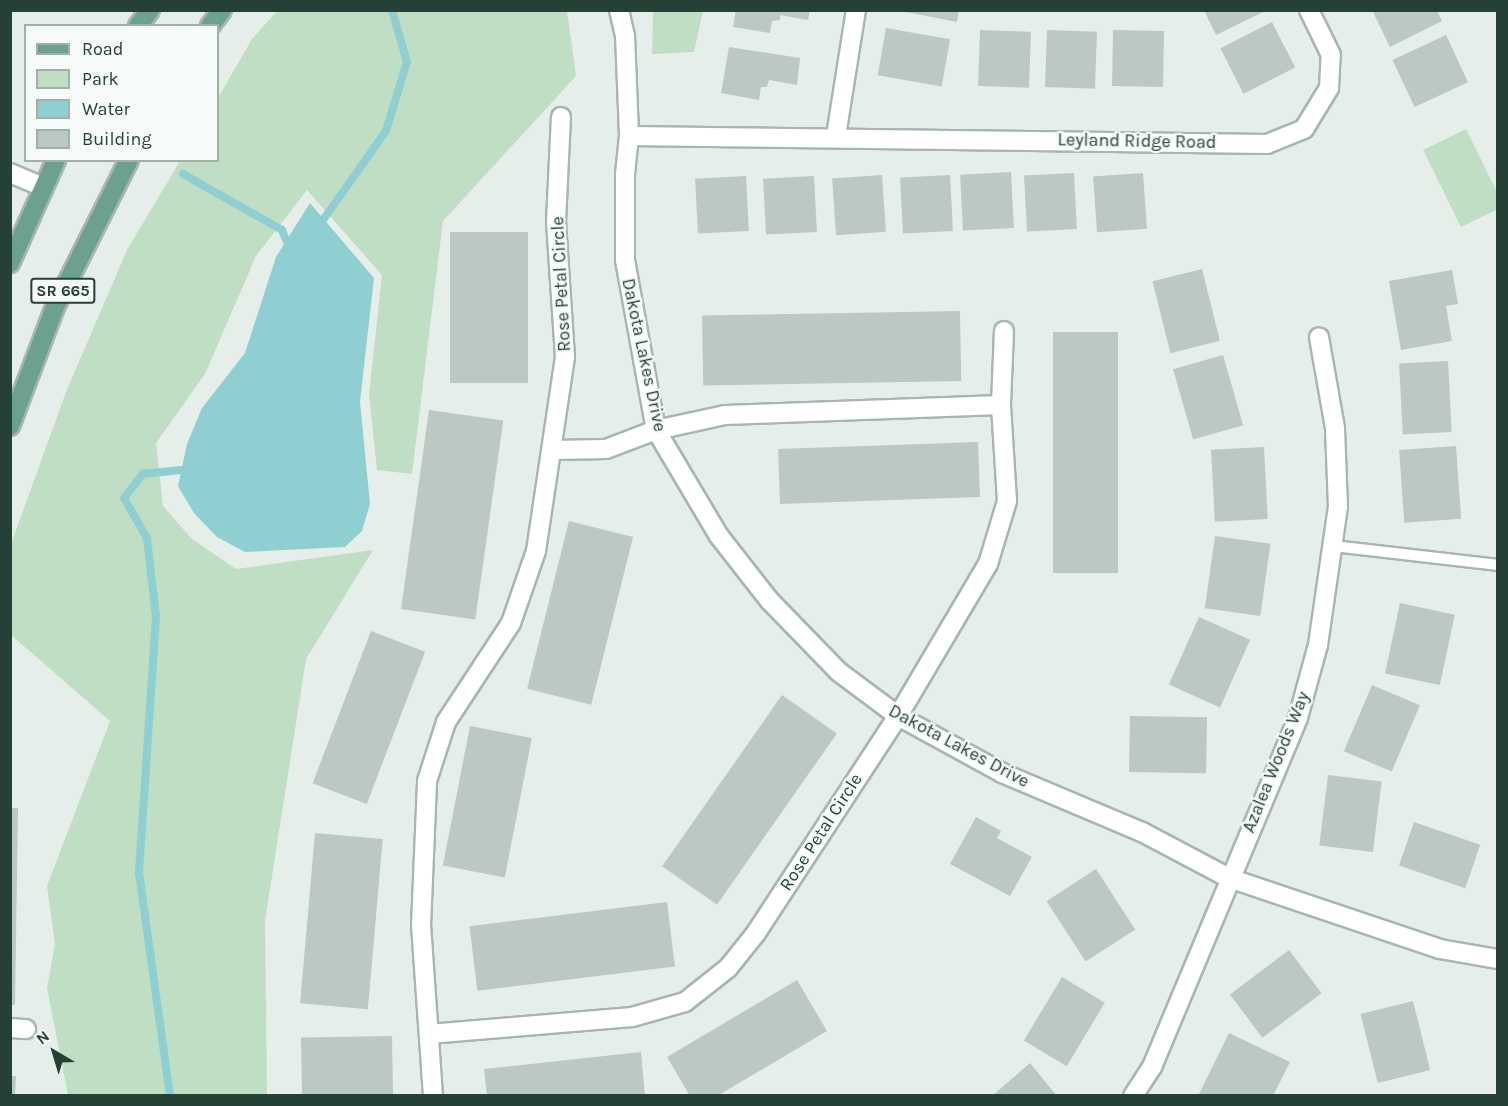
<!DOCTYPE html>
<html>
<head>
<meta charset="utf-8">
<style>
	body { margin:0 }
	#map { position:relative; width:1508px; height:1106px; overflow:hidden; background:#e6eee9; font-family:Karla,sans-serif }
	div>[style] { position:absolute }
	.green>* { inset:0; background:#c0dec4 }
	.water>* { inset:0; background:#90cfd1 }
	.stream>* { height:8px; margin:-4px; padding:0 4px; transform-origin:4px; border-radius:4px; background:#90cfd1 }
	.building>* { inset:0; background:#bbc9c2; transform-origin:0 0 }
	.roads { filter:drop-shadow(2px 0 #a8b6af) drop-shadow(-2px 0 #a8b6af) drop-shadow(0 2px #a8b6af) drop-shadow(0 -2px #a8b6af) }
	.lane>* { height:10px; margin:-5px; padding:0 5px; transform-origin:5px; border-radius:5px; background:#fff }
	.street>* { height:18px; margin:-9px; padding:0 9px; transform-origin:9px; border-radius:9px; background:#fff }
	.primary>* { height:18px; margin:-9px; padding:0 9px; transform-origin:9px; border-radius:9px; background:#6ca28d }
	span { translate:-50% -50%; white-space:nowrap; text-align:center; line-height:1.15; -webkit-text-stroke:4.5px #f6faf8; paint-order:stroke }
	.shield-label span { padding:2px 4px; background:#f6faf8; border:2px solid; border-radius:4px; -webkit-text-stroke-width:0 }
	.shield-label { font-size:16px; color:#254035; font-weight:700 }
	.street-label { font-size:18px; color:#254035 }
	.frame { position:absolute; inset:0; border:12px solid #254035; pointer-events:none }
	.legend { position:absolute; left:24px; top:24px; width:195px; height:138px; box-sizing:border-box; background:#f6faf8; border:2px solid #a2b0aa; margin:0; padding:8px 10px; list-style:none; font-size:18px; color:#254035 }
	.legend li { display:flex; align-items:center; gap:12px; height:30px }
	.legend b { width:30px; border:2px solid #a2b0aa }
	.north { position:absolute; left:24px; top:1022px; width:60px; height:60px; -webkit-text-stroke:4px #f6faf8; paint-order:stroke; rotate:322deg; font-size:16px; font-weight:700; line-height:24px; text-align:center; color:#254035 }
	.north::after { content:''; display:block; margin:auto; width:21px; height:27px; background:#254035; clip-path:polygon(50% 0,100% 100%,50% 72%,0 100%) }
</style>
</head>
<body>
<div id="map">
	<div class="green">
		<div style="clip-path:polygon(278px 10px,567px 11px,576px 76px,443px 221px,412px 474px,377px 470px,369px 394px,382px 275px,307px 190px,256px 256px,205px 374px,156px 443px,163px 506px,192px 539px,236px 569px,373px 550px,306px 659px,265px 921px,267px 1095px,68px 1095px,47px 988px,55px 944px,47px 886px,110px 721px,11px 635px,11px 544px,66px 392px,127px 250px,180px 161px,218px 160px,218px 98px,252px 39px)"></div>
		<div style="clip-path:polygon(653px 11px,703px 11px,694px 52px,652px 54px)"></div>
		<div style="clip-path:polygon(1466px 129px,1497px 192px,1498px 209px,1461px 227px,1423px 150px)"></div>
	</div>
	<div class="water">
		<div style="clip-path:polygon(310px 203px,374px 278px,360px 402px,370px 504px,362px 531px,345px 547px,245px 552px,217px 537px,194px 513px,178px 486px,187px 444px,202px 408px,245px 353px,276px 257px)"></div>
	</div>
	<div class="stream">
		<div style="left:183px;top:174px;width:114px;rotate:29.5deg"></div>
		<div style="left:282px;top:230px;width:11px;rotate:68deg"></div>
		<div style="left:323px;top:220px;width:109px;rotate:-54.7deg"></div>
		<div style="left:386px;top:131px;width:72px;rotate:-73.1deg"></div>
		<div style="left:407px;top:62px;width:54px;rotate:-106.1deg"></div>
		<div style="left:170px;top:1096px;width:226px;rotate:-97.9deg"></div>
		<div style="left:139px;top:872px;width:256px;rotate:-86.2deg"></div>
		<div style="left:156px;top:617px;width:80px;rotate:-96.5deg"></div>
		<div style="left:147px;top:538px;width:46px;rotate:-119.9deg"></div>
		<div style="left:124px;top:498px;width:31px;rotate:-52deg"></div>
		<div style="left:143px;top:474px;width:38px;rotate:-6deg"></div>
	</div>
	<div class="building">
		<div style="clip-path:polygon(736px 10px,810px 10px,808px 20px,780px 15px,780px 20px,772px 21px,770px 33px,733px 27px)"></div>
		<div style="clip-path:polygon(896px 10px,959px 10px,957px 22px)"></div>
		<div style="clip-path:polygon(1204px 10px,1267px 10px,1216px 35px)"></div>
		<div style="clip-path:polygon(1372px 10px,1437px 10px,1442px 21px,1390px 47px)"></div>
		<div style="left:1272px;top:22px;width:51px;height:58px;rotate:63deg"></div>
		<div style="left:886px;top:28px;width:65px;height:48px;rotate:10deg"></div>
		<div style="left:980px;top:30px;width:51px;height:56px;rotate:2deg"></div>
		<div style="left:1047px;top:30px;width:50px;height:57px;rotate:2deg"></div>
		<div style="left:1113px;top:30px;width:51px;height:56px;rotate:1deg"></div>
		<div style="left:1446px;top:35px;width:52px;height:59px;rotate:65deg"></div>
		<div style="clip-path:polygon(729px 47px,800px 58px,797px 85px,769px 80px,767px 87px,761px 87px,759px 100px,721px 93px)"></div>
		<div style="left:1011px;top:172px;width:56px;height:51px;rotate:87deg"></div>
		<div style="left:1074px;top:173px;width:56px;height:50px;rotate:87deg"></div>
		<div style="left:1143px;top:173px;width:56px;height:50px;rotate:86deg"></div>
		<div style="left:882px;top:175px;width:57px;height:50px;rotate:86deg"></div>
		<div style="left:950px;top:175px;width:56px;height:50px;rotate:87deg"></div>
		<div style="left:746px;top:176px;width:55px;height:51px;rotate:87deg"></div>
		<div style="left:814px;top:176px;width:56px;height:51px;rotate:87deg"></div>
		<div style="left:450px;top:232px;width:78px;height:151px"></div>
		<div style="left:1202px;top:269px;width:74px;height:51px;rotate:76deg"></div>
		<div style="clip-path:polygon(1452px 270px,1458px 304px,1446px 306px,1452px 341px,1401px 350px,1389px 281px)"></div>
		<div style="left:960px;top:311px;width:70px;height:258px;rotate:89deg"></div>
		<div style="left:1118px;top:332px;width:241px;height:65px;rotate:90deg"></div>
		<div style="left:1223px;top:355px;width:73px;height:52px;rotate:74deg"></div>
		<div style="left:1448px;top:361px;width:71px;height:49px;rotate:87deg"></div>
		<div style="left:429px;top:410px;width:75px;height:201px;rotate:8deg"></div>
		<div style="left:978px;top:442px;width:55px;height:200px;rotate:88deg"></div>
		<div style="left:1456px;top:446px;width:73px;height:57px;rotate:86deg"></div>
		<div style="left:1264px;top:447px;width:72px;height:53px;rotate:87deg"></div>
		<div style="left:569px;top:521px;width:66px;height:173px;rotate:14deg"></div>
		<div style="left:1215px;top:536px;width:56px;height:73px;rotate:8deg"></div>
		<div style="left:1400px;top:603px;width:56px;height:72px;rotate:12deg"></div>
		<div style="left:1199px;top:617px;width:56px;height:74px;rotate:24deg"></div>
		<div style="left:371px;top:631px;width:58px;height:163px;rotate:21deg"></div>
		<div style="left:1372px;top:685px;width:52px;height:72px;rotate:23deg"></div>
		<div style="left:782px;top:695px;width:67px;height:209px;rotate:35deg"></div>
		<div style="left:1130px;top:716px;width:77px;height:56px;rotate:1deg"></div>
		<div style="left:470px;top:726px;width:63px;height:142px;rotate:11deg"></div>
		<div style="left:1328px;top:775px;width:54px;height:71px;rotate:7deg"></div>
		<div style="clip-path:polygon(10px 808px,18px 808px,15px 1005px,10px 1005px)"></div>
		<div style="clip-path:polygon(976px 817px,1001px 831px,997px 838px,1032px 857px,1010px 896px,950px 864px)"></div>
		<div style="left:1414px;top:822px;width:70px;height:46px;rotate:19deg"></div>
		<div style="left:315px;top:833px;width:68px;height:171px;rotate:5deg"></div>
		<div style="left:1096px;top:869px;width:72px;height:59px;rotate:57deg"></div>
		<div style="left:667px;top:902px;width:65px;height:199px;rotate:83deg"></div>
		<div style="left:1289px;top:950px;width:54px;height:74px;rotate:53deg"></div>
		<div style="left:1062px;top:977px;width:50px;height:74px;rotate:31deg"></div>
		<div style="clip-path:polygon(797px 980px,827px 1031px,717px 1096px,690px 1096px,667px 1057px)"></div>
		<div style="left:1413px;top:1001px;width:71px;height:54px;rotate:76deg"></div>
		<div style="clip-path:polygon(1229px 1033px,1290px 1062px,1273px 1096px,1198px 1096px)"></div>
		<div style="left:392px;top:1036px;width:60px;height:91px;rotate:89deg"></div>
		<div style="clip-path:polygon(641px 1052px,645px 1096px,487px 1096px,484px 1069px)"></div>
		<div style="clip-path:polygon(1030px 1063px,1057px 1096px,992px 1096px)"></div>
		<div style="clip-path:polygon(10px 1076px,16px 1076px,15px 1096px,10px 1096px)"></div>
	</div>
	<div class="roads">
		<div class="lane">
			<div style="left:1334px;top:546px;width:165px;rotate:6.6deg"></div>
		</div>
		<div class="street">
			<div style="left:619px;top:10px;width:26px;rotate:77deg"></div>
			<div style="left:625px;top:35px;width:101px;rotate:87.7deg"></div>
			<div style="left:629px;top:136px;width:39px;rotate:96deg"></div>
			<div style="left:625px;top:175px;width:85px;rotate:90deg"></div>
			<div style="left:625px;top:260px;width:173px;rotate:79.7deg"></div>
			<div style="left:656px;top:430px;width:123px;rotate:59.3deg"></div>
			<div style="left:719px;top:536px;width:81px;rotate:52deg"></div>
			<div style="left:769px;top:600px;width:100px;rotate:45.8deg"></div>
			<div style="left:839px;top:672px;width:74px;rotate:36.7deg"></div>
			<div style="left:898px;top:716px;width:119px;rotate:28.7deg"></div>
			<div style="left:1002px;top:773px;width:152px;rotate:22.9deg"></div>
			<div style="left:1142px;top:832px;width:98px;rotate:27.9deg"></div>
			<div style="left:1229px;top:878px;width:223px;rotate:18.6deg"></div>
			<div style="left:1440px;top:949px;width:59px;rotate:9.8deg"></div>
			<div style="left:629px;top:136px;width:638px;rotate:0.72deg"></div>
			<div style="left:1267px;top:144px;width:40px;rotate:-22deg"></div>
			<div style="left:1304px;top:129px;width:48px;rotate:-58.6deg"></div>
			<div style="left:1329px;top:88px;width:33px;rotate:-87deg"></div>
			<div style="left:1331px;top:55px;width:50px;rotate:-116.1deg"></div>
			<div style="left:836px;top:136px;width:128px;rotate:-81deg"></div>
			<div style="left:10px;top:173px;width:36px;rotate:23deg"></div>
			<div style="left:1001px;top:405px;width:74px;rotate:-87.7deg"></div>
			<div style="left:10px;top:1028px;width:16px;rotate:4deg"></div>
			<div style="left:429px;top:1034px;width:204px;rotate:-4.8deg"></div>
			<div style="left:632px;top:1017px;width:55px;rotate:-15.8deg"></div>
			<div style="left:685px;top:1002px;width:55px;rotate:-38.3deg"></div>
			<div style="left:728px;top:968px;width:45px;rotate:-51.3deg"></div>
			<div style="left:756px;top:933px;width:259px;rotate:-56.8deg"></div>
			<div style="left:898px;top:716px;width:177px;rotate:-59.4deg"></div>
			<div style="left:988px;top:564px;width:66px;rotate:-73.2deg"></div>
			<div style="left:1007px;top:501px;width:96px;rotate:-93.6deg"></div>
			<div style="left:1001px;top:405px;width:276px;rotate:177.9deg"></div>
			<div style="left:725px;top:415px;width:71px;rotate:167.7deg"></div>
			<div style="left:656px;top:430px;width:53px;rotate:159.2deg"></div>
			<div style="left:606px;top:449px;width:54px;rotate:178.9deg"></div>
			<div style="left:433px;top:1096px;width:170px;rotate:-94deg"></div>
			<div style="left:421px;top:926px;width:145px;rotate:-87.6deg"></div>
			<div style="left:427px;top:781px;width:62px;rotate:-72.1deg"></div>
			<div style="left:446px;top:722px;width:118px;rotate:-56.7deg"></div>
			<div style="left:511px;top:623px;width:76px;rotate:-70.9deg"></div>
			<div style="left:536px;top:551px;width:196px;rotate:-81.5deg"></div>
			<div style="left:565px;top:357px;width:135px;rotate:-93.8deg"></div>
			<div style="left:556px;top:222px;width:105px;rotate:-87.3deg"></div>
			<div style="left:1133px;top:1096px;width:35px;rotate:-57deg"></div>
			<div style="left:1152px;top:1067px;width:378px;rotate:-67.3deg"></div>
			<div style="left:1298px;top:718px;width:76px;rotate:-74.7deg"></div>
			<div style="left:1318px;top:645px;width:139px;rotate:-81.8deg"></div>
			<div style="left:1338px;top:507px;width:79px;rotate:-92.2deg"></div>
			<div style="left:1335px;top:428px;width:92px;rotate:-100deg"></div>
		</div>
		<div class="primary">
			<div style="left:138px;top:26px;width:20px;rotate:-53deg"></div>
			<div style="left:210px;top:26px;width:20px;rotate:-53deg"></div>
			<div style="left:10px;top:263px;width:113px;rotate:-65.9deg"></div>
			<div style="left:10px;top:426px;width:127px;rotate:-69.3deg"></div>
			<div style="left:55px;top:307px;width:165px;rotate:-63.3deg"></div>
		</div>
	</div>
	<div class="shield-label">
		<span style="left:63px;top:291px">SR 665</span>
	</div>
	<div class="street-label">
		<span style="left:1137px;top:141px;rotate:1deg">Leyland Ridge Road</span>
		<span style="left:561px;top:284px;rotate:-93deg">Rose Petal Circle</span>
		<span style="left:644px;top:355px;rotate:78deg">Dakota Lakes Drive</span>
		<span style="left:959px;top:746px;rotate:28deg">Dakota Lakes Drive</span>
		<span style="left:1276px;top:762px;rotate:-68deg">Azalea Woods Way</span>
		<span style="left:821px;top:832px;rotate:-57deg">Rose Petal Circle</span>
	</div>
	<div class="frame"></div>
	<ul class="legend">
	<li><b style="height:8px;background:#6ca28d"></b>Road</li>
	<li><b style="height:16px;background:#c0dec4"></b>Park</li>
	<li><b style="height:16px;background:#90cfd1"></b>Water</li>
	<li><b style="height:16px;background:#bbc9c2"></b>Building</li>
	</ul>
	<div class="north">N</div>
</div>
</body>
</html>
